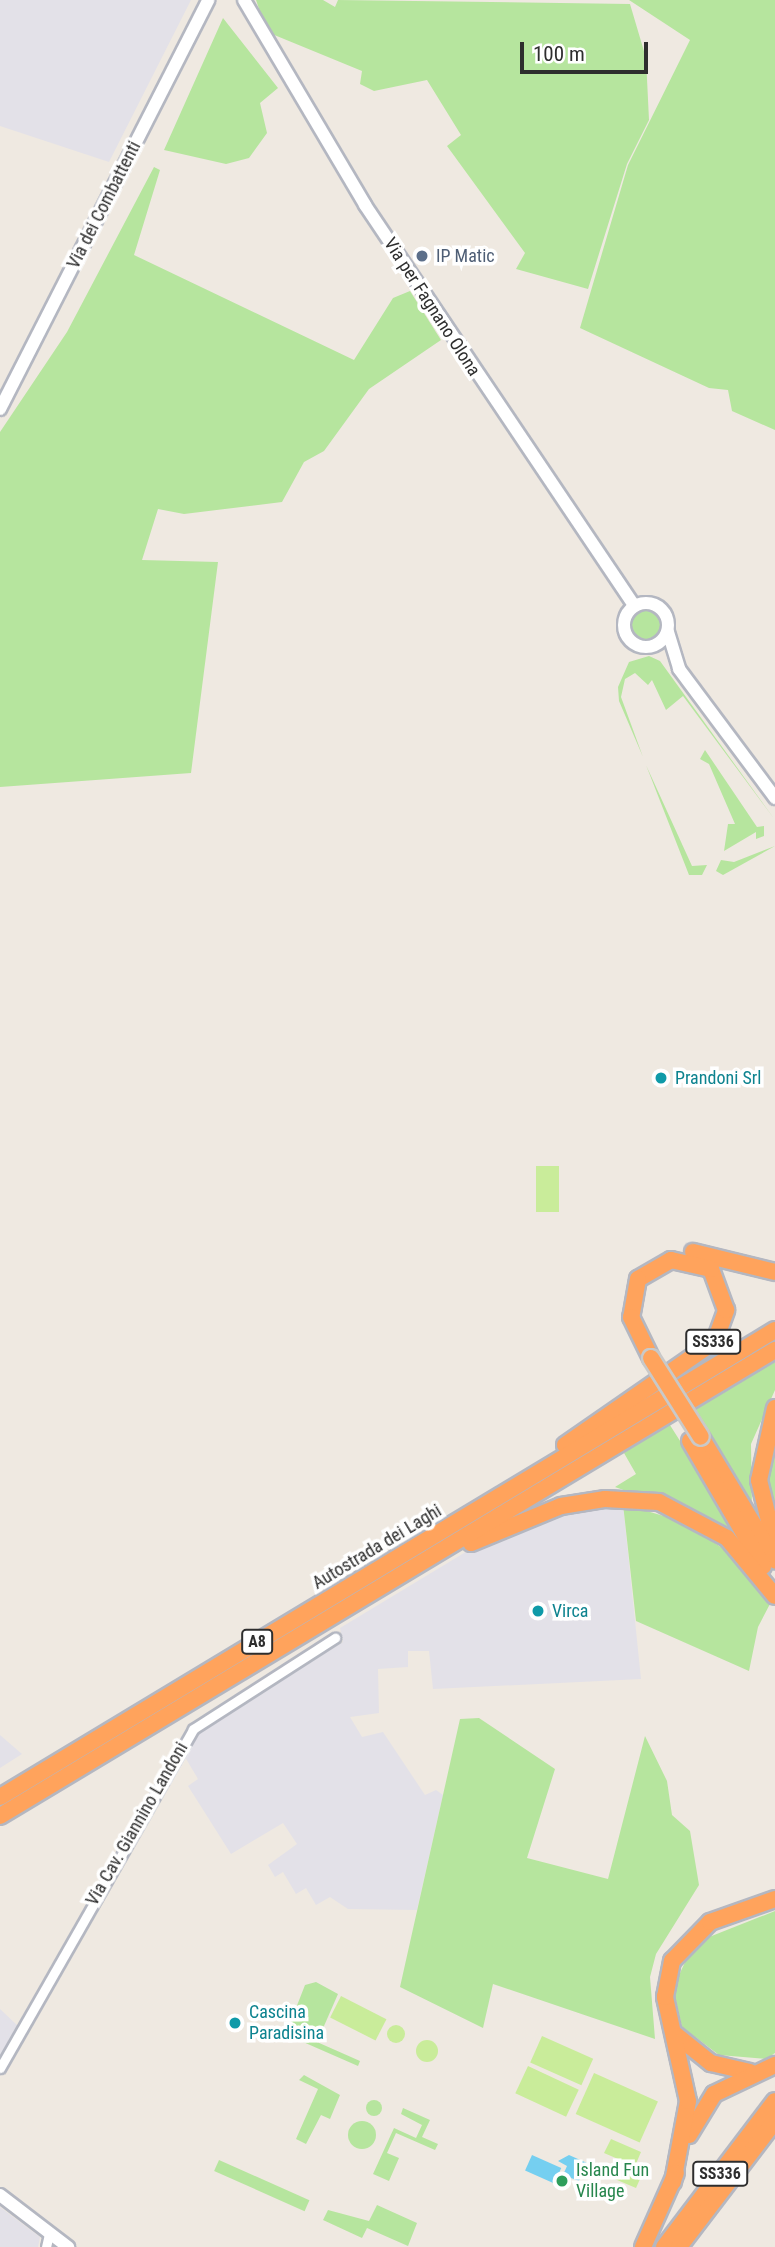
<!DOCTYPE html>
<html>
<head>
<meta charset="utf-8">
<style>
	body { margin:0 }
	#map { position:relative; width:775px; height:2247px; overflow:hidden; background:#efe9e1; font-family:"Roboto Condensed",sans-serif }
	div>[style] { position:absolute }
	.industrial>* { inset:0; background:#e3e1e8 }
	.green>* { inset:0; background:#b6e59e; transform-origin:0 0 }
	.round { border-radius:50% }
	.pitch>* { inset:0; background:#c9ec9a; transform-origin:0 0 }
	.water>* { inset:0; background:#75cff0; transform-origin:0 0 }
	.roads { filter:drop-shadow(2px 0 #b4b7c1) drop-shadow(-2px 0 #b4b7c1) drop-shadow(0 2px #b4b7c1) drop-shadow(0 -2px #b4b7c1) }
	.street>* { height:9px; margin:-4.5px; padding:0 4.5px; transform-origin:4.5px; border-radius:4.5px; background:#fff }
	.secondary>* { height:12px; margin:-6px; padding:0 6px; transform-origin:6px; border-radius:6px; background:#fff }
	.secondary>.ring { margin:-6px; padding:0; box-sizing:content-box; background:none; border:12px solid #fff; border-radius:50% }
	.highway>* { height:16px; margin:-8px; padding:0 8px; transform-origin:8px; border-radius:8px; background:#ffa35c }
	.bridges { filter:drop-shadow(2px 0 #c9c9c9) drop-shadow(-2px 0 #c9c9c9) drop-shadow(0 2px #c9c9c9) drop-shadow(0 -2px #c9c9c9) }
	.highway-bridge>* { height:16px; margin:-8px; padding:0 8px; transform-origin:8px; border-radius:8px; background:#ffa35c }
	.dots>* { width:19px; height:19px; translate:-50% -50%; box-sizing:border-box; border:4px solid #fff; border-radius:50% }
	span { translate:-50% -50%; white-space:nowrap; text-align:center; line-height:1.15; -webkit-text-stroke:7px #fff; paint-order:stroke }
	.shield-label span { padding:2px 5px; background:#fff; border:2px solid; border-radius:5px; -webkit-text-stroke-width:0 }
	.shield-label { font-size:16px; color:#2e2e2e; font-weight:700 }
	.street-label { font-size:18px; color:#2e2e2e }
	.service-label { font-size:18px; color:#4e5e75 }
	.left { translate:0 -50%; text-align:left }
	.culture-label { font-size:18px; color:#0d838f }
	.leisure-label { font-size:18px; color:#27864d }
	.scale { position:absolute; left:520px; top:42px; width:128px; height:32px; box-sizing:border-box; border:4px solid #2e2e2e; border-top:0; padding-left:9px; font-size:21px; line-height:24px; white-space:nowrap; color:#2e2e2e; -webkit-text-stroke:5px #fff; paint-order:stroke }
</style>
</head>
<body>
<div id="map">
	<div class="industrial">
		<div style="clip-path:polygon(0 0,191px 0,109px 162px,0 126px)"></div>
		<div style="clip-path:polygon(623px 1504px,641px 1679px,433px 1689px,429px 1651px,408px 1651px,408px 1667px,378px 1669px,379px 1713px,350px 1717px,362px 1737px,383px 1732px,425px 1795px,436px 1790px,443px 1795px,417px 1910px,348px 1909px,330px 1897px,316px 1905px,306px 1888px,296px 1894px,283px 1872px,275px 1877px,268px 1865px,297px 1844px,283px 1823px,231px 1854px,188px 1786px,198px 1779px,182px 1752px,198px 1730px,343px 1642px,340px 1628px,469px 1550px,555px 1512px)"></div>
		<div style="clip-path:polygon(0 1735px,22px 1754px,0 1768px)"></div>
		<div style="clip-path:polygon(0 2009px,18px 2026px,0 2060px)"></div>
		<div style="clip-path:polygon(0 2207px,40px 2237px,38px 2247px,0 2247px)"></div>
	</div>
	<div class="green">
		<div style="clip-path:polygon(256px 0,323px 0,335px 7px,338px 0,630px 4px,646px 58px,649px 120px,627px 164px,588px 289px,516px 269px,525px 253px,447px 146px,461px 135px,427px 80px,374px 91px,360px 84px,362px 71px,267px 32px)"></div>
		<div style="clip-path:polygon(629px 0,775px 0,775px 430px,732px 411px,728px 390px,709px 388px,580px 328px,628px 165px,690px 40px)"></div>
		<div style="clip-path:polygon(223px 18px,278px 88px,260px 103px,267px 133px,249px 158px,226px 164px,164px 150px)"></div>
		<div style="clip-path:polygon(154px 167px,160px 170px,134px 255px,354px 360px,393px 298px,410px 291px,441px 340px,369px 389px,324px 451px,304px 462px,282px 502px,184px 514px,158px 509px,142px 560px,218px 562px,191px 773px,0 787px,0 432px,67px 332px)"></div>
		<div class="round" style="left:630px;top:609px;width:32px;height:32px"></div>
		<div style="clip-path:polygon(649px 656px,660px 661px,775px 820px,683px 696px,666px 710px,652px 680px,648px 685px,635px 673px,625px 679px,621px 697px,643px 757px,619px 701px,618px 687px,629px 662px)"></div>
		<div style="clip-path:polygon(705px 750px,757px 827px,764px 826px,764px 836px,756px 839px,756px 832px,724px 851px,728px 824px,735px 824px,709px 764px,700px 759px)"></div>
		<div style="clip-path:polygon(646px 765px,692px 866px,707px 865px,702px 875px,689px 875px)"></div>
		<div style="clip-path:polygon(775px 846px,723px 875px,716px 871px,721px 860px,734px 862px)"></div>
		<div style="clip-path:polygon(775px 1362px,775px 1390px,751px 1444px,752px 1511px,692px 1408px)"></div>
		<div style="clip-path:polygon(668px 1422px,750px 1551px,720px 1524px,615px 1487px,636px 1474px,624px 1453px)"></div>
		<div style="clip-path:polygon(775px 1422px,775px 1527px,766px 1480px)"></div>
		<div style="clip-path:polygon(623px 1504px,684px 1522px,731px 1554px,771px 1602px,758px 1627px,749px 1671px,636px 1621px)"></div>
		<div style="clip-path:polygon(479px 1718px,555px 1769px,527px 1858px,608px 1879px,645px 1736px,667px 1781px,672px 1815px,690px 1831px,699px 1885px,656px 1954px,650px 1977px,655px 2039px,493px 1984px,483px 2028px,400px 1987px,460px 1719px)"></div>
		<div style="clip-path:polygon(775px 1911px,775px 2053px,766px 2059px,719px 2055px,682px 2027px,674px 1992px,680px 1973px,694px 1943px)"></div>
		<div style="clip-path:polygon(316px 1982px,338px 1994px,317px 2042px,360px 2061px,358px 2066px,294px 2038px,289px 2026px,305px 1985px)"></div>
		<div style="clip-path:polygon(304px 2075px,340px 2095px,330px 2119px,321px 2115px,306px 2144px,296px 2139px,318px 2089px,299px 2080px)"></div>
		<div class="round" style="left:366px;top:2100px;width:16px;height:16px"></div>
		<div style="clip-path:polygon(403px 2108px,430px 2120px,422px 2137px,438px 2144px,435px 2150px,396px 2133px,387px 2153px,399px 2158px,389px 2181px,373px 2174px,394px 2128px,416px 2138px,422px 2125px,401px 2114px)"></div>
		<div class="round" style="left:348px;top:2121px;width:28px;height:28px"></div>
		<div style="left:219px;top:2160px;width:99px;height:12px;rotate:24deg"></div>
		<div style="clip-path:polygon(377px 2205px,417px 2223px,408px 2246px,367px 2228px,362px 2238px,323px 2220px,328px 2210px,369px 2221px)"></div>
	</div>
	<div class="pitch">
		<div style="left:536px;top:1166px;width:23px;height:46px"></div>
		<div style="left:341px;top:1996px;width:51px;height:24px;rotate:27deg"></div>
		<div class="round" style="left:387px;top:2025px;width:18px;height:18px"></div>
		<div style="left:542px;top:2036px;width:56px;height:29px;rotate:24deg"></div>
		<div class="round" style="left:416px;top:2040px;width:22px;height:22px"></div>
		<div style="left:528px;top:2066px;width:56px;height:30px;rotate:25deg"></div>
		<div style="left:594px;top:2073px;width:70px;height:45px;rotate:24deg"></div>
		<div style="clip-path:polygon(611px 2139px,641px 2152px,635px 2166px,644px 2170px,636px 2188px,610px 2177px,618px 2159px,604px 2153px)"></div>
	</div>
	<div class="water">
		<div style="left:532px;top:2155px;width:32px;height:17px;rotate:24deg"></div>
		<div style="clip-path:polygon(569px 2155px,587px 2163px,579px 2181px,563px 2175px,567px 2166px,558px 2161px)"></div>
	</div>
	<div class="roads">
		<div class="street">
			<div style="left:0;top:2068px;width:390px;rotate:-60.3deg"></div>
			<div style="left:193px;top:1729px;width:169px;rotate:-32.7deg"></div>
			<div style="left:46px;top:2247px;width:13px;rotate:-77deg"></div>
		</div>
		<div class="secondary">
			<div style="left:244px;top:0;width:238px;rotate:59.4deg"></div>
			<div style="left:365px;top:205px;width:483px;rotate:56.1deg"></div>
			<div style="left:0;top:409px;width:459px;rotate:-63deg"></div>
			<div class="ring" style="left:624px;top:603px;width:32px;height:32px"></div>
			<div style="left:668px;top:632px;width:39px;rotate:73deg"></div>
			<div style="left:679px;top:669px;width:161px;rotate:53.3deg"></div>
			<div style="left:0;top:2195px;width:86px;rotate:37.4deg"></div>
		</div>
		<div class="highway">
			<div style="left:693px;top:1252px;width:84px;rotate:13.7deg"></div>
			<div style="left:775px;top:1408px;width:74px;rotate:102.5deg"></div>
			<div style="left:759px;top:1480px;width:67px;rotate:76.2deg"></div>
			<div style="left:701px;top:1437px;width:144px;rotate:59deg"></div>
			<div style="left:690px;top:1441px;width:145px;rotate:59.7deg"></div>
			<div style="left:565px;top:1445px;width:183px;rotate:-34.7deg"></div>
			<div style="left:715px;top:1341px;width:33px;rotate:-70deg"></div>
			<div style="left:726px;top:1310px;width:44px;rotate:-110.1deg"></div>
			<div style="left:711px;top:1269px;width:41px;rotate:-167.3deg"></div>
			<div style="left:671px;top:1260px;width:38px;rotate:150deg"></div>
			<div style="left:638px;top:1279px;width:39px;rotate:100deg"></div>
			<div style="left:631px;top:1317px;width:46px;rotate:64deg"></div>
			<div style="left:471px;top:1543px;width:97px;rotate:-22.3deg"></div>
			<div style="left:561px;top:1506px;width:45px;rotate:-9deg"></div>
			<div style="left:605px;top:1499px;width:54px;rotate:3.2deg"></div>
			<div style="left:659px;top:1502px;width:77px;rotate:27.9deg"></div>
			<div style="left:727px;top:1538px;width:75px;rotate:50.4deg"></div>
			<div style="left:0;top:1797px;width:905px;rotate:-31.07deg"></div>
			<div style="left:0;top:1816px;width:904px;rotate:-31.02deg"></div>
			<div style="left:676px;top:2035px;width:45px;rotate:38.7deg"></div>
			<div style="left:711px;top:2063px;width:40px;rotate:13deg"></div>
			<div style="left:689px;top:2135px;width:48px;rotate:-58.6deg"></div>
			<div style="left:714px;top:2094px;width:68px;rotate:-25.4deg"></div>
			<div style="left:673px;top:2182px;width:82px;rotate:-79.5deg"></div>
			<div style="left:688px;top:2101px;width:107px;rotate:-102.5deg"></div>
			<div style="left:665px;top:1997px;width:37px;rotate:-79deg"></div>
			<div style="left:672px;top:1961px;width:54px;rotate:-45.7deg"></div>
			<div style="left:710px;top:1922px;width:69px;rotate:-19.5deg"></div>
			<div style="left:643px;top:2247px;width:81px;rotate:-66deg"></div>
			<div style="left:664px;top:2247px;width:183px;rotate:-52.8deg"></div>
			<div style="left:679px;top:2247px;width:158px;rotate:-52.7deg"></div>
		</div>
	</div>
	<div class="bridges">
		<div class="highway-bridge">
			<div style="left:651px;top:1358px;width:93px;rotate:57.7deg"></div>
		</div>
	</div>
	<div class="dots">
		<div style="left:422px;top:256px;background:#5c6f8a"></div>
		<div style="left:661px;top:1078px;background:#0f9aa8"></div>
		<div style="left:538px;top:1611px;background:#0f9aa8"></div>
		<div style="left:235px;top:2023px;background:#0f9aa8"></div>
		<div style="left:562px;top:2181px;background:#2e9e5b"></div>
	</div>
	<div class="shield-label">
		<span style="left:713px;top:1342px">SS336</span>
		<span style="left:257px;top:1642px">A8</span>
		<span style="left:720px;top:2174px">SS336</span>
	</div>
	<div class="street-label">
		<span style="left:104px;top:205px;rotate:-63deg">Via dei Combattenti</span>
		<span style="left:432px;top:307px;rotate:57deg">Via per Fagnano Olona</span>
		<span style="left:377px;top:1547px;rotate:-31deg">Autostrada dei Laghi</span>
		<span style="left:137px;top:1824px;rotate:-60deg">Via Cav. Giannino Landoni</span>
	</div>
	<div class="service-label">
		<span class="left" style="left:436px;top:256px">IP Matic</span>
	</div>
	<div class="culture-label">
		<span class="left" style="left:675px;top:1078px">Prandoni Srl</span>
		<span class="left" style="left:552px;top:1611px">Virca</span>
		<span class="left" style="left:249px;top:2023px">Cascina<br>Paradisina</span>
	</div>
	<div class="leisure-label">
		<span class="left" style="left:576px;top:2181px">Island Fun<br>Village</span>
	</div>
	<div class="scale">100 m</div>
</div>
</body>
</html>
